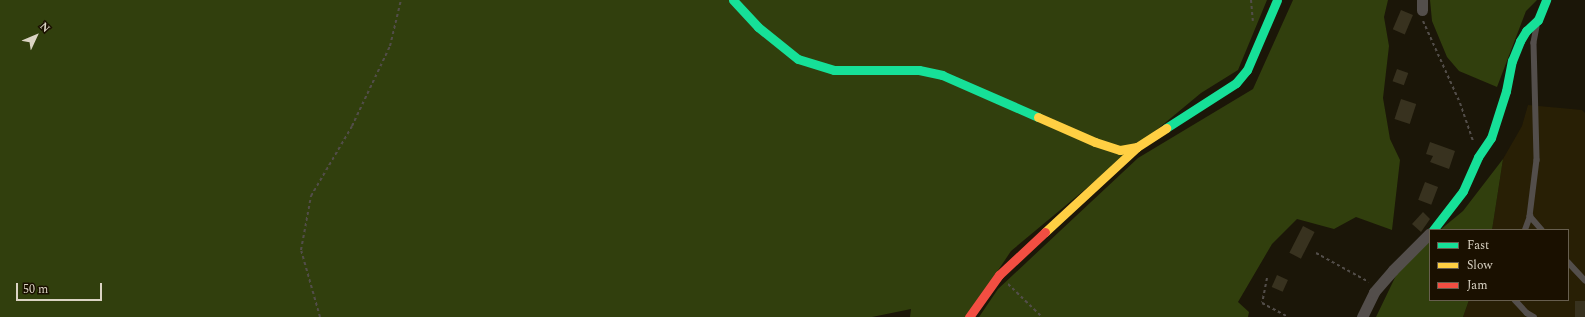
<!DOCTYPE html>
<html>
<head>
<meta charset="utf-8">
<style>
	body { margin:0 }
	#map { position:relative; width:1585px; height:317px; overflow:hidden; background:#1b1608; font-family:Spectral,serif }
	div>[style] { position:absolute }
	.built>* { inset:0; background:#281f05 }
	.green>* { inset:0; background:#313f0d }
	.building>* { inset:0; background:#38321f; transform-origin:0 0 }
	.path>* { height:2px; margin-top:-1px; transform-origin:0; background:repeating-linear-gradient(90deg,#524d49 0 3px,transparent 0 6px) }
	.lane>* { height:5.5px; margin:-2.75px; padding:0 2.75px; transform-origin:2.75px; border-radius:2.75px; background:#534e4b }
	.street>* { height:11px; margin:-5.5px; padding:0 5.5px; transform-origin:5.5px; border-radius:5.5px; background:#534e4b }
	.fast>* { height:9px; margin:-4.5px; padding:0 4.5px; transform-origin:4.5px; border-radius:4.5px; background:#16e098 }
	.slow>* { height:9px; margin:-4.5px; padding:0 4.5px; transform-origin:4.5px; border-radius:4.5px; background:#ffcf43 }
	.jam>* { height:9px; margin:-4.5px; padding:0 4.5px; transform-origin:4.5px; border-radius:4.5px; background:#f24e42 }
	span { translate:-50% -50%; white-space:nowrap; text-align:center; line-height:1.15; -webkit-text-stroke:3px #1a1000; paint-order:stroke }
	.legend { position:absolute; left:1429px; top:229px; width:140px; height:72px; box-sizing:border-box; background:#1a1000; border:1px solid #675e4e; margin:0; padding:5px 7px; list-style:none; font-size:12px; color:#dbd4c4 }
	.legend li { display:flex; align-items:center; gap:8px; height:20px }
	.legend b { width:20px; border:1px solid #675e4e }
	.north { position:absolute; left:16px; top:16px; width:40px; height:40px; -webkit-text-stroke:3px #1a1000; paint-order:stroke; rotate:46deg; font-size:11px; font-weight:700; line-height:16px; text-align:center; color:#dbd4c4 }
	.north::after { content:''; display:block; margin:auto; width:14px; height:18px; background:#dbd4c4; clip-path:polygon(50% 0,100% 100%,50% 72%,0 100%) }
	.scale { position:absolute; left:16px; top:283px; width:86px; height:18px; box-sizing:border-box; border:2px solid #dbd4c4; border-top:0; padding-left:5px; font-size:12px; line-height:14px; white-space:nowrap; color:#dbd4c4; -webkit-text-stroke:3px #1a1000; paint-order:stroke }
</style>
</head>
<body>
<div id="map">
	<div class="built">
		<div style="clip-path:polygon(1528px 105px,1582px 110px,1585px 113px,1585px 317px,1463px 317px,1469px 300px,1568px 300px,1568px 230px,1492px 230px,1503px 159px,1522px 126px)"></div>
	</div>
	<div class="green">
		<div style="clip-path:polygon(0 0,1267px 0,1238px 70px,1201px 93px,1011px 251px,967px 317px,910px 317px,911px 309px,872px 317px,0 317px)"></div>
		<div style="clip-path:polygon(1293px 0,1388px 0,1384px 17px,1389px 46px,1383px 98px,1390px 139px,1400px 160px,1392px 230px,1356px 217px,1334px 229px,1297px 219px,1272px 244px,1238px 302px,1249px 312px,1248px 317px,979px 317px,998px 289px,1138px 158px,1253px 89px)"></div>
		<div style="clip-path:polygon(1430px 0,1537px 0,1526px 11px,1497px 87px,1459px 71px,1447px 57px,1432px 21px)"></div>
		<div style="clip-path:polygon(1503px 159px,1492px 230px,1440px 230px,1463px 211px)"></div>
		<div style="clip-path:polygon(1430px 239px,1430px 300px,1469px 300px,1463px 317px,1376px 317px,1402px 263px)"></div>
	</div>
	<div class="building">
		<div style="left:1401px;top:10px;width:13px;height:21px;rotate:23deg"></div>
		<div style="left:1397px;top:69px;width:12px;height:13px;rotate:20deg"></div>
		<div style="left:1401px;top:99px;width:16px;height:21px;rotate:18deg"></div>
		<div style="clip-path:polygon(1430px 142px,1455px 151px,1449px 169px,1430px 162px,1433px 156px,1426px 154px)"></div>
		<div style="left:1425px;top:182px;width:14px;height:19px;rotate:21deg"></div>
		<div style="clip-path:polygon(1423px 212px,1430px 219px,1421px 232px,1412px 224px)"></div>
		<div style="left:1303px;top:226px;width:13px;height:30px;rotate:27deg"></div>
		<div style="left:1277px;top:275px;width:12px;height:13px;rotate:24deg"></div>
		<div style="left:1575px;top:301px;width:10px;height:16px"></div>
	</div>
	<div class="path">
		<div style="left:1251px;top:0;width:21px;rotate:85deg"></div>
		<div style="left:1423px;top:21px;width:90px;rotate:65.7deg"></div>
		<div style="left:1460px;top:103px;width:40px;rotate:71.1deg"></div>
		<div style="left:1316px;top:253px;width:60px;rotate:28.7deg"></div>
		<div style="left:1267px;top:278px;width:25px;rotate:101deg"></div>
		<div style="left:1262px;top:303px;width:30px;rotate:28deg"></div>
		<div style="left:1008px;top:284px;width:47px;rotate:44.1deg"></div>
		<div style="left:320px;top:317px;width:70px;rotate:-105.8deg"></div>
		<div style="left:301px;top:250px;width:55px;rotate:-79.5deg"></div>
		<div style="left:311px;top:196px;width:81px;rotate:-59.6deg"></div>
		<div style="left:352px;top:126px;width:89px;rotate:-64.6deg"></div>
		<div style="left:390px;top:46px;width:47px;rotate:-76.6deg"></div>
	</div>
	<div class="lane">
		<div style="left:1537px;top:27px;width:16px;rotate:101deg"></div>
		<div style="left:1534px;top:43px;width:117px;rotate:88.5deg"></div>
		<div style="left:1537px;top:160px;width:56px;rotate:97.1deg"></div>
		<div style="left:1530px;top:216px;width:18px;rotate:49deg"></div>
		<div style="left:1525px;top:230px;width:15px;rotate:-70deg"></div>
		<div style="left:1568px;top:262px;width:25px;rotate:47deg"></div>
		<div style="left:1515px;top:300px;width:18px;rotate:47deg"></div>
		<div style="left:1527px;top:313px;width:8px;rotate:30deg"></div>
	</div>
	<div class="street">
		<div style="left:1422px;top:10px;width:10px;rotate:-90deg"></div>
		<div style="left:1362px;top:317px;width:28px;rotate:-64deg"></div>
		<div style="left:1374px;top:292px;width:29px;rotate:-49deg"></div>
		<div style="left:1393px;top:270px;width:52px;rotate:-45deg"></div>
	</div>
	<div class="fast">
		<div style="left:733px;top:0;width:37px;rotate:47deg"></div>
		<div style="left:758px;top:27px;width:51px;rotate:38.7deg"></div>
		<div style="left:798px;top:59px;width:38px;rotate:17deg"></div>
		<div style="left:834px;top:70px;width:85px"></div>
		<div style="left:919px;top:70px;width:24px;rotate:12deg"></div>
		<div style="left:942px;top:75px;width:105px;rotate:23.6deg"></div>
		<div style="left:1166px;top:128px;width:83px;rotate:-32.7deg"></div>
		<div style="left:1236px;top:83px;width:17px;rotate:-50deg"></div>
		<div style="left:1247px;top:70px;width:76px;rotate:-66.8deg"></div>
		<div style="left:1433px;top:230px;width:49px;rotate:-52.4deg"></div>
		<div style="left:1463px;top:191px;width:37px;rotate:-66deg"></div>
		<div style="left:1478px;top:157px;width:23px;rotate:-56deg"></div>
		<div style="left:1491px;top:138px;width:49px;rotate:-72.3deg"></div>
		<div style="left:1506px;top:91px;width:31px;rotate:-79deg"></div>
		<div style="left:1512px;top:61px;width:22px;rotate:-68deg"></div>
		<div style="left:1520px;top:41px;width:12px;rotate:-59deg"></div>
		<div style="left:1526px;top:31px;width:16px;rotate:-43deg"></div>
		<div style="left:1538px;top:20px;width:22px;rotate:-68deg"></div>
	</div>
	<div class="slow">
		<div style="left:1038px;top:117px;width:62px;rotate:23.7deg"></div>
		<div style="left:1095px;top:142px;width:26px;rotate:18deg"></div>
		<div style="left:1120px;top:150px;width:17px;rotate:-10deg"></div>
		<div style="left:1137px;top:147px;width:35px;rotate:-33deg"></div>
		<div style="left:1045px;top:232px;width:125px;rotate:-42.7deg"></div>
	</div>
	<div class="jam">
		<div style="left:969px;top:317px;width:52px;rotate:-54.5deg"></div>
		<div style="left:999px;top:275px;width:63px;rotate:-43.1deg"></div>
	</div>
	<ul class="legend">
	<li><b style="height:5px;background:#16e098"></b>Fast</li>
	<li><b style="height:5px;background:#ffcf43"></b>Slow</li>
	<li><b style="height:5px;background:#f24e42"></b>Jam</li>
	</ul>
	<div class="north">N</div>
	<div class="scale">50 m</div>
</div>
</body>
</html>
